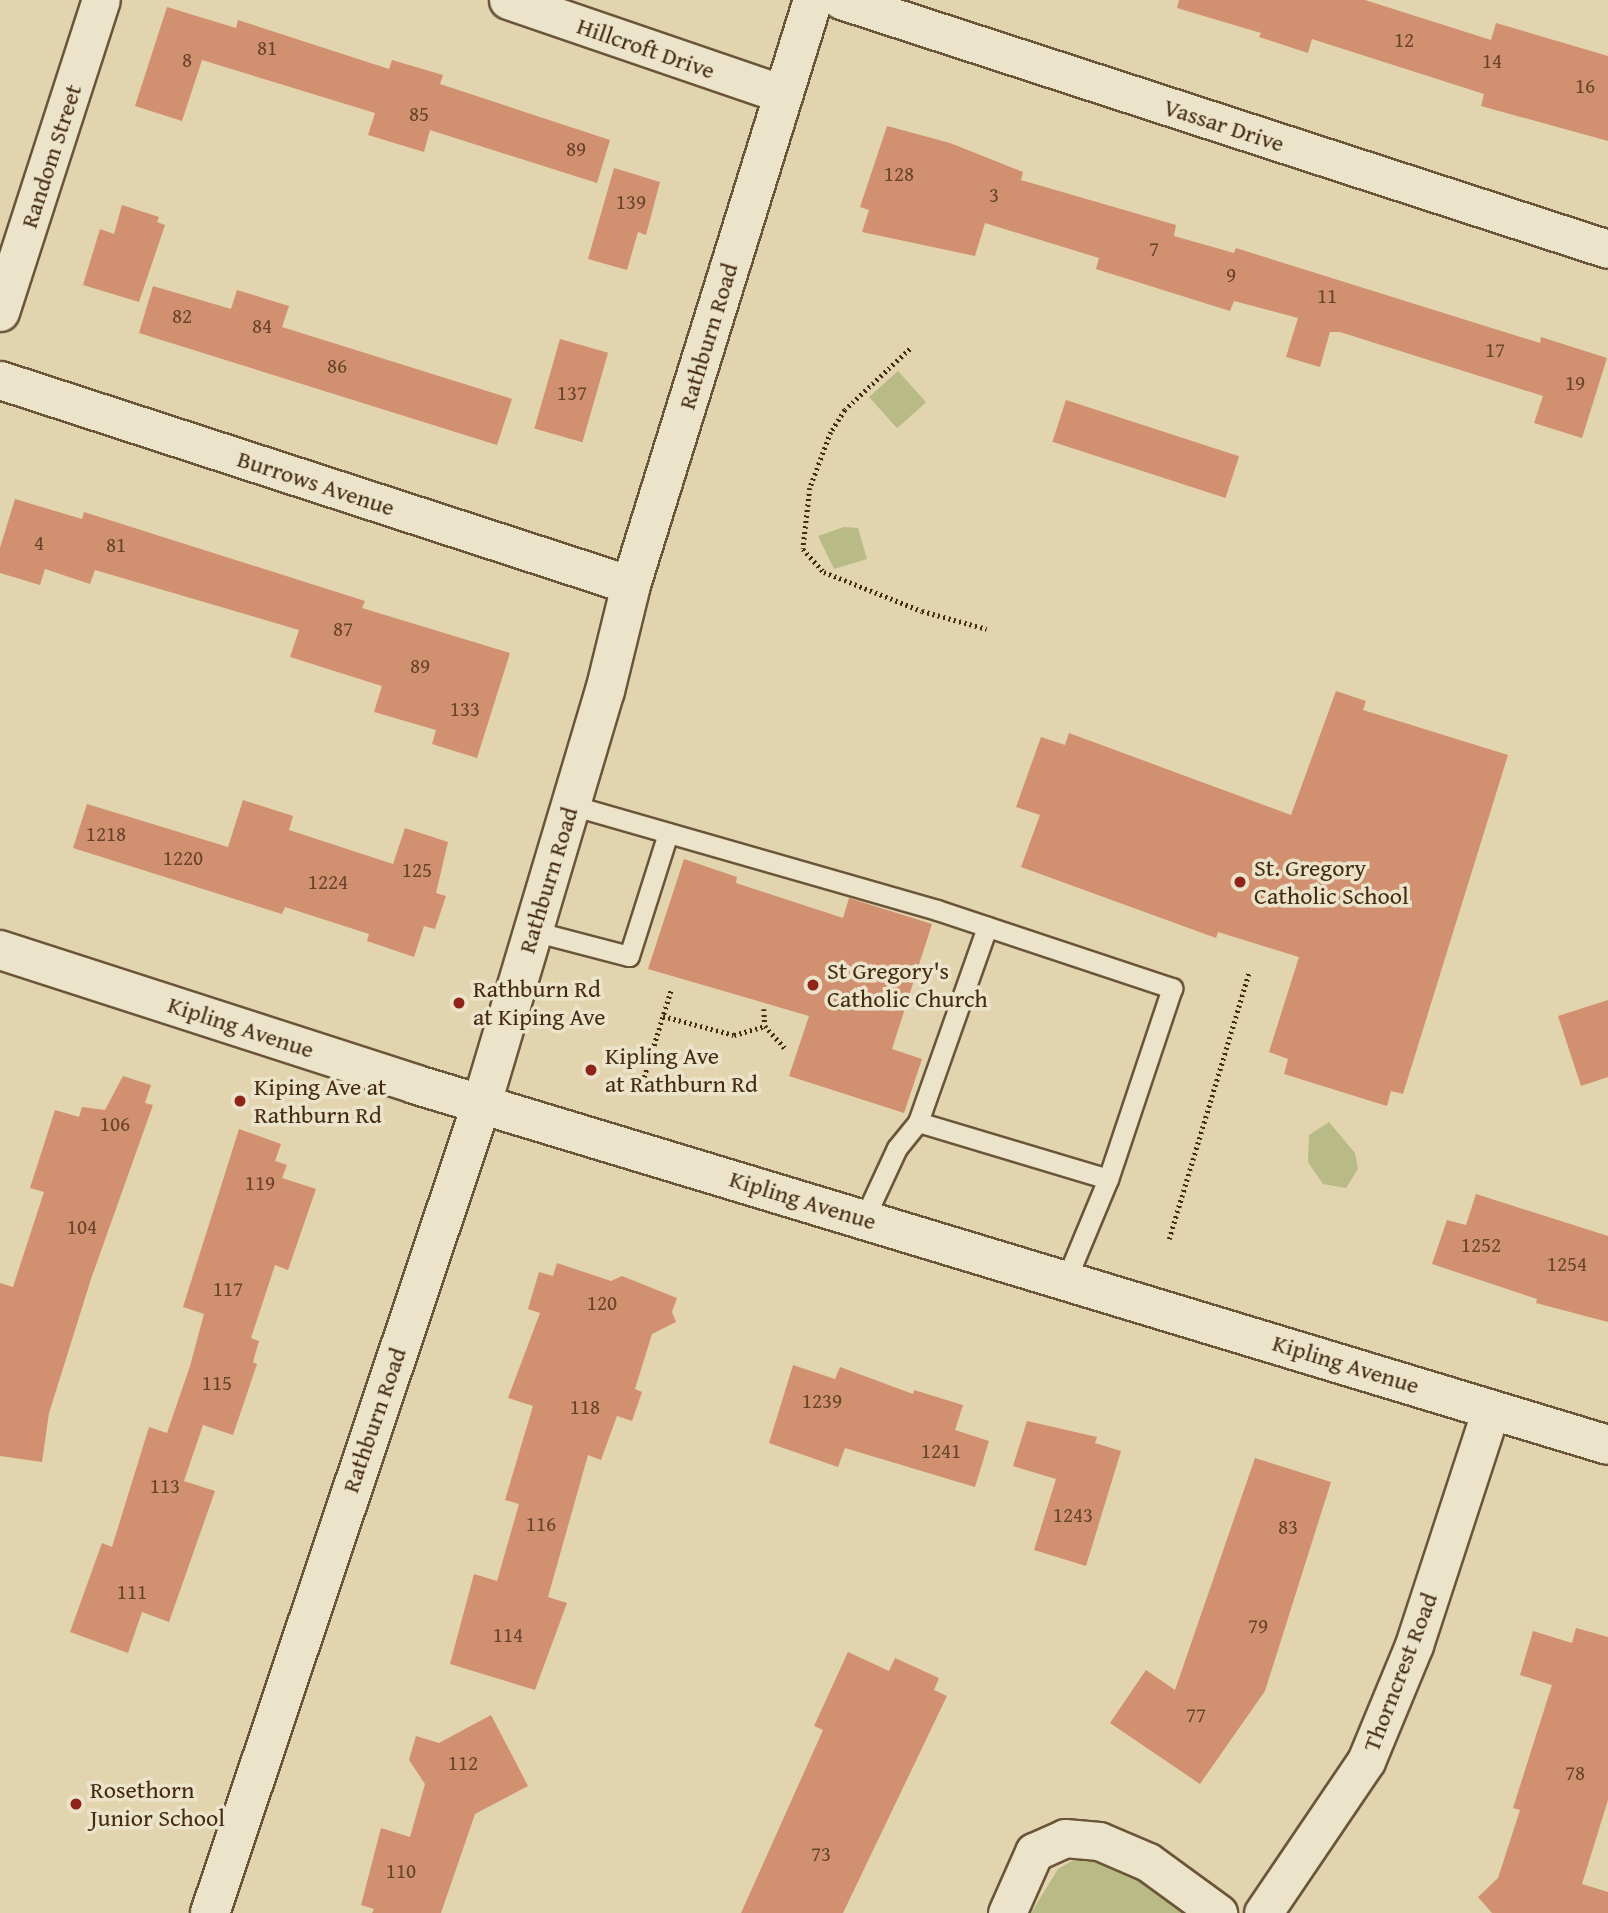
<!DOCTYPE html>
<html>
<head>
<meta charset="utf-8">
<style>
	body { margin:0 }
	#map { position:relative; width:1608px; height:1913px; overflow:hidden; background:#e1d4af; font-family:"Gentium Book Plus",serif }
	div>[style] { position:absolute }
	.green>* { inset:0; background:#b9bb86; transform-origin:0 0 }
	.building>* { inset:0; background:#d19170; transform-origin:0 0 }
	.path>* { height:4.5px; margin-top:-2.25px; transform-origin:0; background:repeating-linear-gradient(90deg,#442b12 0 2px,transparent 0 5.5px) }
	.roads { filter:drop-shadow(2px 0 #6b5539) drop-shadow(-2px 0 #6b5539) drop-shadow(0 2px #6b5539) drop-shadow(0 -2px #6b5539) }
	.lane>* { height:19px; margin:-9.5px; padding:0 9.5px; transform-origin:9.5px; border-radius:9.5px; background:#ece3cb }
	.street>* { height:37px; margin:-18.5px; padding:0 18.5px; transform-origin:18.5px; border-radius:18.5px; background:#ece3cb }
	.secondary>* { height:38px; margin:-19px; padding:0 19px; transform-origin:19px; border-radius:19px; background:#ece3cb }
	.dots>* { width:19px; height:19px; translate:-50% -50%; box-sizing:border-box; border:4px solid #ece3cb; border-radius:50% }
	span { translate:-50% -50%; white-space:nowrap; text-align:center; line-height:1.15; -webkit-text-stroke:7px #ece3cb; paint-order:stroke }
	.number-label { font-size:21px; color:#67442a }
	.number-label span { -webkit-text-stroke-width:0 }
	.street-label { font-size:24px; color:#442b12 }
	.poi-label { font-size:24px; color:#442b12 }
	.left { translate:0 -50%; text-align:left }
</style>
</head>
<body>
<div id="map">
	<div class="green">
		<div style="left:898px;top:371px;width:42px;height:39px;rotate:48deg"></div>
		<div style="clip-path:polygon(844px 527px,858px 528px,867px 559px,834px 569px,818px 536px)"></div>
		<div style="clip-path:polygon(1329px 1122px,1355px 1153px,1358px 1169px,1346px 1188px,1323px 1184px,1308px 1162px,1309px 1135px)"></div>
		<div style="clip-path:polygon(1089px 1851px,1188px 1911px,1189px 1913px,1031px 1913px,1058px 1869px)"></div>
	</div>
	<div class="building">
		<div style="clip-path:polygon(1179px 0,1365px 0,1491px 40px,1496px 23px,1608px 56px,1608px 141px,1481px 106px,1484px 94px,1312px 39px,1308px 53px,1259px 37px,1261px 33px,1177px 8px)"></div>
		<div style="clip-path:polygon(167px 7px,236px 28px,238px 20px,389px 69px,392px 60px,443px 75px,440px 84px,610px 140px,597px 183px,430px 130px,424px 152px,368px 135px,375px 113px,202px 60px,182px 121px,135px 106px)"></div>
		<div style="clip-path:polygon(887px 126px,950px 143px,1023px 172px,1021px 180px,1176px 225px,1174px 236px,1234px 253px,1236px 248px,1540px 343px,1541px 337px,1607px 358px,1582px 438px,1534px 423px,1543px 396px,1340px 332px,1330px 332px,1320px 367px,1286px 357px,1298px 318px,1234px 301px,1230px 311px,1096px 269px,1099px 258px,985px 223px,975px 256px,862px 232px,869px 210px,860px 207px)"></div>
		<div style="clip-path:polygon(614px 168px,660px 182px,646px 235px,638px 232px,627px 270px,588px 259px)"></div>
		<div style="clip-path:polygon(122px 205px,159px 217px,157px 222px,165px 225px,139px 302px,83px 285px,100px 229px,114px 234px)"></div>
		<div style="clip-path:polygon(153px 286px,231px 309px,237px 290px,289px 306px,282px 327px,512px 399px,497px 445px,139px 333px)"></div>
		<div style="left:560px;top:339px;width:50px;height:93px;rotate:16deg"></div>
		<div style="left:1066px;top:400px;width:182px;height:44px;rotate:18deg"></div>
		<div style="clip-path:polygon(15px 499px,82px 519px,84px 512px,365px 601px,362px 608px,510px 653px,477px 758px,432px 744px,436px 730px,374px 712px,382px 686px,290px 657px,299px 630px,95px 570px,90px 584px,45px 569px,40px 585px,0 573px,0 548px)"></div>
		<div style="clip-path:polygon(1336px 691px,1366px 701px,1363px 710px,1508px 755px,1403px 1094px,1391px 1091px,1387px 1106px,1284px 1074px,1288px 1059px,1269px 1052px,1299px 957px,1218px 932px,1216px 938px,1021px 867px,1040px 815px,1016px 807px,1041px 737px,1065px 745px,1069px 733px,1291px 815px)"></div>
		<div style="clip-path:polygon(243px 800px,293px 816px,289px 830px,393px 864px,405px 828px,448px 842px,436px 893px,446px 896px,435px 929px,424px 926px,414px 957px,367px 941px,369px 934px,285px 907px,282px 914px,73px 848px,87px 804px,228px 847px)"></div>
		<div style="clip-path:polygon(684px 859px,737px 877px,736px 883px,843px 918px,849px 898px,932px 924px,892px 1049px,922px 1059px,904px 1113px,789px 1076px,809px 1016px,648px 969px)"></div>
		<div style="clip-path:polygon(1608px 1000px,1608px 1077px,1581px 1086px,1558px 1016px)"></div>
		<div style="clip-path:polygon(123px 1076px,151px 1085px,145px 1103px,153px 1105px,91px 1279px,49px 1413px,42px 1462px,0 1456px,0 1283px,13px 1287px,44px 1192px,30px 1188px,55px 1110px,79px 1117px,82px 1107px,105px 1110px)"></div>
		<div style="clip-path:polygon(239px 1129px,281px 1144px,275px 1161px,287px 1165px,282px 1178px,316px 1189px,288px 1270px,275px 1265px,251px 1338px,259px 1341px,253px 1362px,257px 1364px,233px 1435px,203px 1425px,184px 1481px,215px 1491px,169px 1622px,142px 1612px,128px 1653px,70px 1632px,102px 1543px,112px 1547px,149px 1427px,167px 1433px,190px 1366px,204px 1314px,183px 1307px)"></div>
		<div style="clip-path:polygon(1476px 1194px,1608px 1236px,1608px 1322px,1536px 1303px,1537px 1299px,1432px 1264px,1447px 1220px,1466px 1225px)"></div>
		<div style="clip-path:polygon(557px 1263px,611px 1281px,622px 1276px,677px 1298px,672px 1312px,676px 1322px,652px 1334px,635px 1389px,642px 1392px,632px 1421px,617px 1416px,601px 1460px,588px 1455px,548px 1597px,567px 1603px,535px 1690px,450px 1664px,474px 1574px,497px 1581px,519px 1504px,505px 1500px,533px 1406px,508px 1398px,540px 1313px,528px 1309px,539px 1272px,553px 1276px)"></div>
		<div style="clip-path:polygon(793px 1365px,835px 1379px,840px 1367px,913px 1394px,914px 1390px,963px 1405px,955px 1430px,989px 1441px,975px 1487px,845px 1448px,838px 1467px,769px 1443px)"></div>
		<div style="clip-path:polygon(1027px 1421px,1097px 1437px,1095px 1443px,1121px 1451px,1086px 1566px,1034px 1550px,1056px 1479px,1013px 1466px)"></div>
		<div style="clip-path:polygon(1255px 1458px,1331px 1482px,1265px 1691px,1200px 1784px,1110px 1723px,1146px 1670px,1175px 1690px)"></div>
		<div style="clip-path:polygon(1576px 1628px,1608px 1637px,1608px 1800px,1582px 1884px,1608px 1892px,1608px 1913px,1492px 1913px,1478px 1897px,1498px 1878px,1520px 1810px,1513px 1808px,1552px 1685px,1520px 1675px,1533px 1631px,1572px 1643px)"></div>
		<div style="clip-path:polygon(848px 1652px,889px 1671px,895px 1658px,939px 1678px,934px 1690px,947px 1696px,843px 1913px,741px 1913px,823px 1730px,814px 1726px)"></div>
		<div style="clip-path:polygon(491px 1715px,528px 1786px,475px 1814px,441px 1913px,372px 1913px,374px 1909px,361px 1905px,381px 1828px,410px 1837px,425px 1784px,409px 1760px,416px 1736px,439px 1743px)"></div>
	</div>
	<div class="path">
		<div style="left:910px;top:349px;width:89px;rotate:136.8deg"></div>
		<div style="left:845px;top:410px;width:26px;rotate:122deg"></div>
		<div style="left:831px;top:432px;width:60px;rotate:110.6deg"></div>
		<div style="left:810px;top:488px;width:61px;rotate:96.5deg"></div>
		<div style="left:803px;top:549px;width:31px;rotate:48deg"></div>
		<div style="left:824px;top:572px;width:105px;rotate:21.7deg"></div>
		<div style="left:922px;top:611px;width:67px;rotate:15.5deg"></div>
		<div style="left:764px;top:1009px;width:17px;rotate:87deg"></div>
		<div style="left:765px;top:1026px;width:31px;rotate:48deg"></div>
		<div style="left:663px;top:1016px;width:73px;rotate:15deg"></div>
		<div style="left:734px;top:1035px;width:32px;rotate:-16deg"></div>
		<div style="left:644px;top:1077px;width:91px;rotate:-72.8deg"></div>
		<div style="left:1169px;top:1239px;width:279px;rotate:-73.3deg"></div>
	</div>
	<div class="roads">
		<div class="lane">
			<div style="left:571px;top:805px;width:381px;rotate:16deg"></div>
			<div style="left:937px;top:910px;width:248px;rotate:18.4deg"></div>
			<div style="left:1172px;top:988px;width:201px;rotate:108.5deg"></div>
			<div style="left:1108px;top:1179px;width:109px;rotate:112.6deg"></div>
			<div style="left:533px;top:931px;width:99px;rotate:14.6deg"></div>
			<div style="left:629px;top:956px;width:129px;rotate:-72.4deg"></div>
			<div style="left:918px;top:1122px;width:198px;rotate:16.7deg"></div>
			<div style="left:864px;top:1219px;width:78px;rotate:-65.1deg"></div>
			<div style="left:897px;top:1148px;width:33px;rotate:-51deg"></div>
			<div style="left:918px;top:1122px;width:207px;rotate:-70.5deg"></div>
		</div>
		<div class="street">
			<div style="left:508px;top:0;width:291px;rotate:18.9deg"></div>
			<div style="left:841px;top:0;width:806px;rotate:17.99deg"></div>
			<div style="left:0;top:312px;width:328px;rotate:-72.1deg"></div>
			<div style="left:0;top:380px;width:663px;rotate:18deg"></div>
			<div style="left:1007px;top:1913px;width:67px;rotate:-66.1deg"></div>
			<div style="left:1034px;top:1852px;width:34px;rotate:-24deg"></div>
			<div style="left:1065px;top:1838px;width:34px;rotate:5deg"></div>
			<div style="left:1099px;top:1841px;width:53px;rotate:23.2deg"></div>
			<div style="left:1148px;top:1862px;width:87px;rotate:36.1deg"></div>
			<div style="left:1263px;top:1913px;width:184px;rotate:-55.9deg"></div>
			<div style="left:1366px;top:1761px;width:126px;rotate:-67.5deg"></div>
			<div style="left:1414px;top:1645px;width:248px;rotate:-71.9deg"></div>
		</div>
		<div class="secondary">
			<div style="left:0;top:950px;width:435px;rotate:17.9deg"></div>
			<div style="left:414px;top:1084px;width:1247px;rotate:16.82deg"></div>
			<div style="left:210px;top:1913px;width:854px;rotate:-71.44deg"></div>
			<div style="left:482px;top:1103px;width:430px;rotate:-73.4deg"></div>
			<div style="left:605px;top:691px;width:109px;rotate:-76.2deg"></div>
			<div style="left:631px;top:585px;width:613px;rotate:-72.72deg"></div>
		</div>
	</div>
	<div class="dots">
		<div style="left:1240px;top:882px;background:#8f2418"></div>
		<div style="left:813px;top:985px;background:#8f2418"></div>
		<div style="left:459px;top:1003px;background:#8f2418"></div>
		<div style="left:591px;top:1070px;background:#8f2418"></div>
		<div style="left:240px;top:1101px;background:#8f2418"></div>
		<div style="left:76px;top:1804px;background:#8f2418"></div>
	</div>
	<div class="number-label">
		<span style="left:1404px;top:40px">12</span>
		<span style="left:267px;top:48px">81</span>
		<span style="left:187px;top:60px">8</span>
		<span style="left:1492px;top:61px">14</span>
		<span style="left:1585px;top:86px">16</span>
		<span style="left:419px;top:114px">85</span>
		<span style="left:576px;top:149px">89</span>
		<span style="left:899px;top:174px">128</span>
		<span style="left:994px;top:195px">3</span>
		<span style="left:631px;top:202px">139</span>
		<span style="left:1154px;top:249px">7</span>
		<span style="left:1231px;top:275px">9</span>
		<span style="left:1327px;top:296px">11</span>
		<span style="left:182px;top:316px">82</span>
		<span style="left:262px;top:326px">84</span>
		<span style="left:1495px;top:350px">17</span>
		<span style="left:337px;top:366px">86</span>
		<span style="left:1575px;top:383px">19</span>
		<span style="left:572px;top:393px">137</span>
		<span style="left:39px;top:543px">4</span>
		<span style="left:116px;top:545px">81</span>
		<span style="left:343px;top:629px">87</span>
		<span style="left:420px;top:666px">89</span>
		<span style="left:465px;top:709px">133</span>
		<span style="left:106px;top:834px">1218</span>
		<span style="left:183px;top:858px">1220</span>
		<span style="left:417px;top:870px">125</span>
		<span style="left:328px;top:882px">1224</span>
		<span style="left:115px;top:1124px">106</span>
		<span style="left:260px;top:1183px">119</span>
		<span style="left:82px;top:1227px">104</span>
		<span style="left:1481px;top:1245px">1252</span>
		<span style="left:1567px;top:1264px">1254</span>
		<span style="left:228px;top:1289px">117</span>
		<span style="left:602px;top:1303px">120</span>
		<span style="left:217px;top:1383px">115</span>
		<span style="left:822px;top:1401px">1239</span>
		<span style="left:585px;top:1407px">118</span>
		<span style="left:941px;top:1451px">1241</span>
		<span style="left:165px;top:1486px">113</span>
		<span style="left:1073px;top:1515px">1243</span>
		<span style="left:541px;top:1524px">116</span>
		<span style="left:1288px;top:1527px">83</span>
		<span style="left:132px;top:1592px">111</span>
		<span style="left:1258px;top:1626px">79</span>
		<span style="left:508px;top:1635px">114</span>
		<span style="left:1196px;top:1715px">77</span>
		<span style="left:463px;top:1763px">112</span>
		<span style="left:1575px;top:1773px">78</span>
		<span style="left:821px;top:1854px">73</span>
		<span style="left:401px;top:1871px">110</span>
	</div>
	<div class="street-label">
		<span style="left:646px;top:48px;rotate:19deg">Hillcroft Drive</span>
		<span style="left:1224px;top:125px;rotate:18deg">Vassar Drive</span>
		<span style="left:51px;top:156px;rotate:-72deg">Random Street</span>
		<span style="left:708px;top:336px;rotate:-73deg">Rathburn Road</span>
		<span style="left:316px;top:483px;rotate:18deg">Burrows Avenue</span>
		<span style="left:548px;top:880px;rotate:-73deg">Rathburn Road</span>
		<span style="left:241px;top:1027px;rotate:18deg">Kipling Avenue</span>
		<span style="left:803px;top:1200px;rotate:17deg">Kipling Avenue</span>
		<span style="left:1346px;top:1364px;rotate:17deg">Kipling Avenue</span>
		<span style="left:374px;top:1420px;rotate:-71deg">Rathburn Road</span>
		<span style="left:1400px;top:1672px;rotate:-69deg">Thorncrest Road</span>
	</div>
	<div class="poi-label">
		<span class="left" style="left:1254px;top:882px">St. Gregory<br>Catholic School</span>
		<span class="left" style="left:827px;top:985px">St Gregory's<br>Catholic Church</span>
		<span class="left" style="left:473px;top:1003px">Rathburn Rd<br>at Kiping Ave</span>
		<span class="left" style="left:605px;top:1070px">Kipling Ave<br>at Rathburn Rd</span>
		<span class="left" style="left:254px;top:1101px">Kiping Ave at<br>Rathburn Rd</span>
		<span class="left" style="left:90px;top:1804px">Rosethorn<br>Junior School</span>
	</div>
</div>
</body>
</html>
